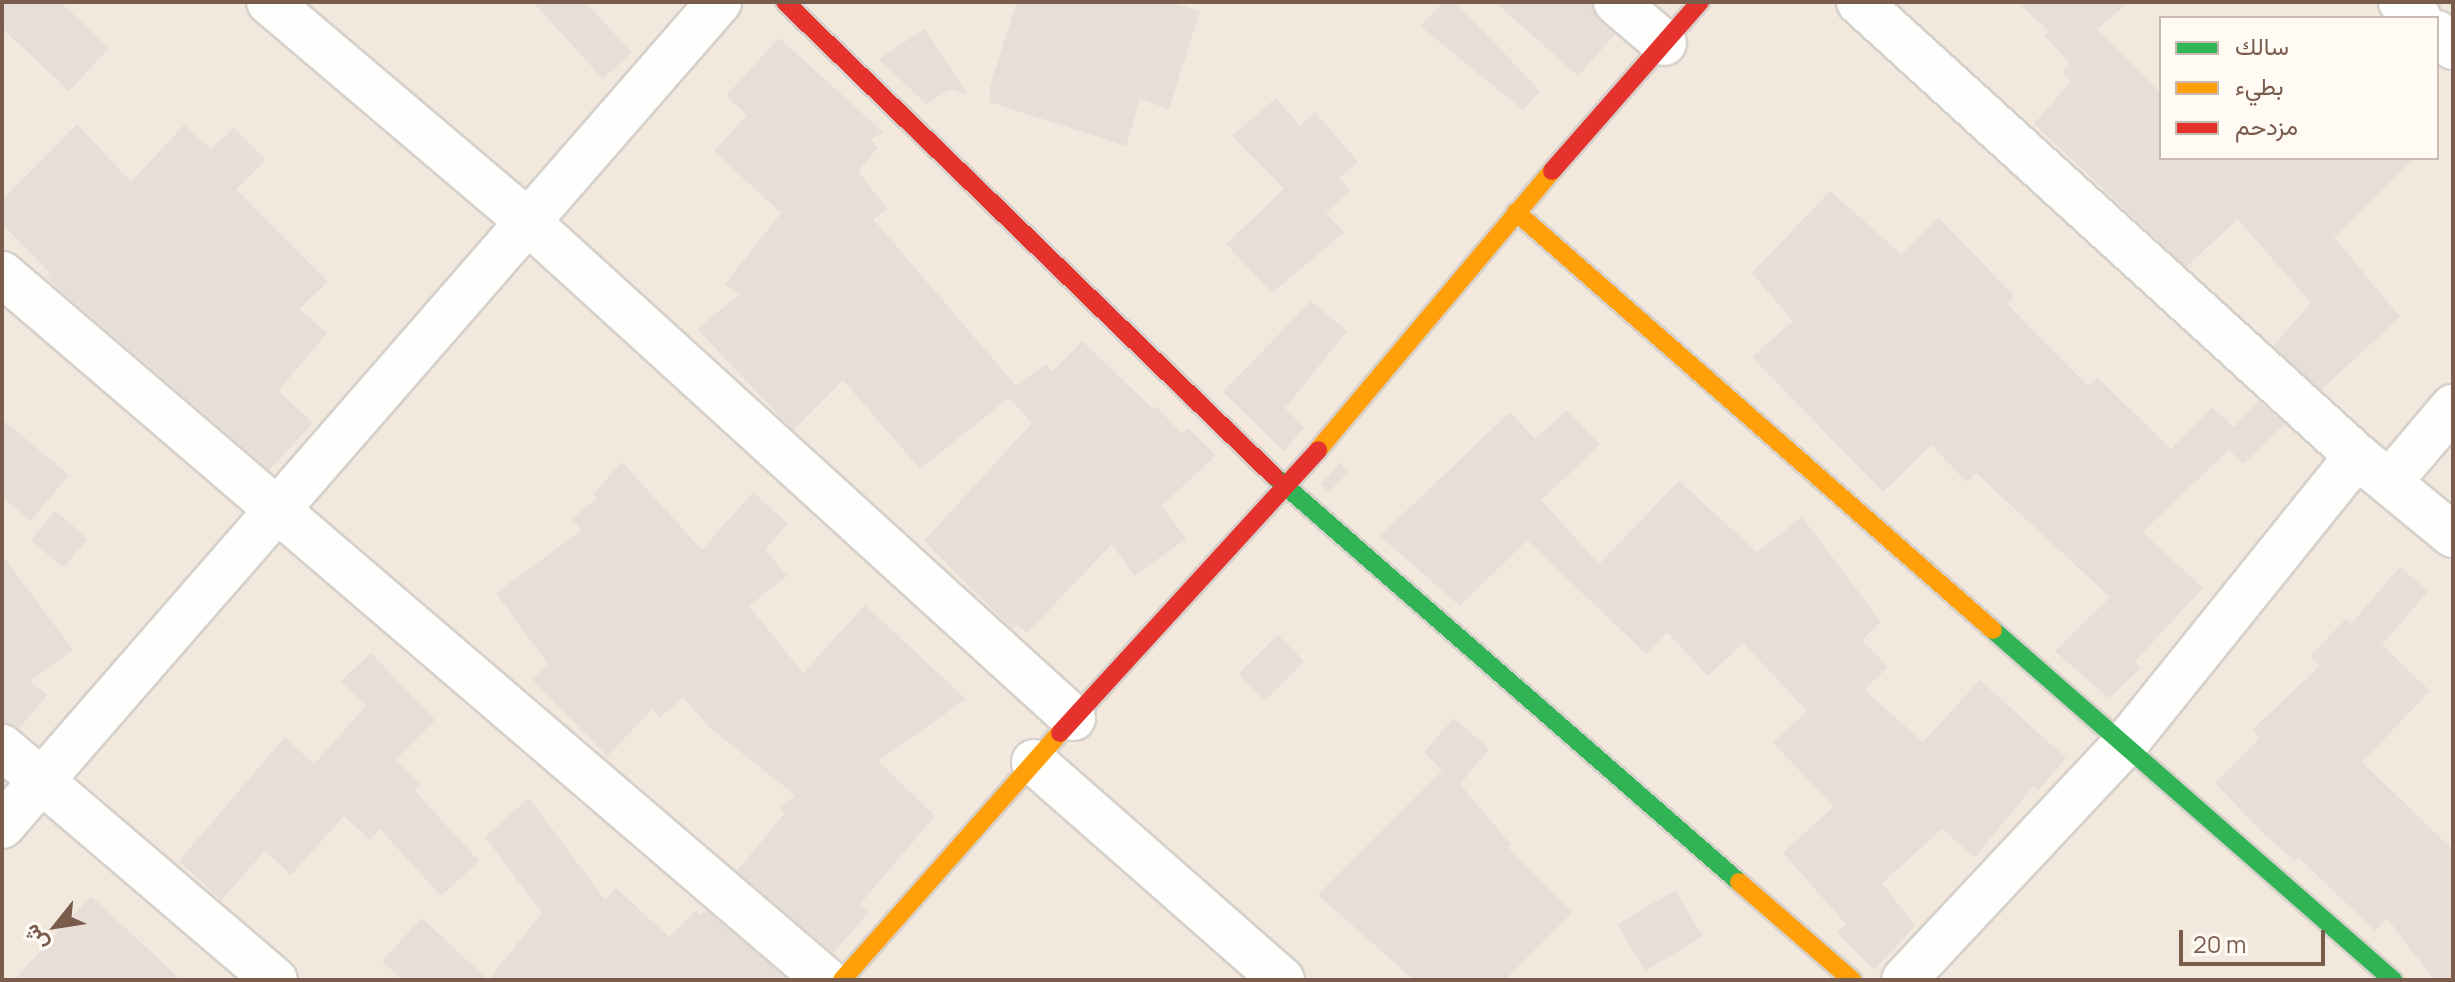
<!DOCTYPE html>
<html>
<head>
<meta charset="utf-8">
<style>
	body { margin:0 }
	#map { position:relative; width:2455px; height:982px; overflow:hidden; background:#f9f5f0; font-family:Manrope,Vazirmatn,sans-serif }
	div>[style] { position:absolute }
	.residential>* { inset:0; background:#f2e8de }
	.building>* { inset:0; background:#e6ded7; transform-origin:0 0 }
	.roads { filter:drop-shadow(2px 0 #d7d1cb) drop-shadow(-2px 0 #d7d1cb) drop-shadow(0 2px #d7d1cb) drop-shadow(0 -2px #d7d1cb) }
	.street>* { height:44px; margin:-22px; padding:0 22px; transform-origin:22px; border-radius:22px; background:#fefefd }
	.fast>* { height:18px; margin:-9px; padding:0 9px; transform-origin:9px; border-radius:9px; background:#30b455 }
	.slow>* { height:18px; margin:-9px; padding:0 9px; transform-origin:9px; border-radius:9px; background:#ff9f0a }
	.jam>* { height:18px; margin:-9px; padding:0 9px; transform-origin:9px; border-radius:9px; background:#e5322d }
	span { translate:-50% -50%; white-space:nowrap; text-align:center; line-height:1.15; -webkit-text-stroke:6px #fffaf3; paint-order:stroke }
	.frame { position:absolute; inset:0; border:4px solid #7a5c4d; pointer-events:none }
	.legend { position:absolute; left:2159px; top:16px; width:280px; height:144px; box-sizing:border-box; background:#fffaf3; border:2px solid #cabbb1; margin:0; padding:10px 14px; list-style:none; font-size:24px; color:#7a5c4d }
	.legend li { display:flex; align-items:center; gap:16px; height:40px }
	.legend b { width:40px; border:2px solid #cabbb1 }
	.north { position:absolute; left:16px; top:886px; width:80px; height:80px; -webkit-text-stroke:6px #fffaf3; paint-order:stroke; rotate:240deg; font-size:22px; font-weight:700; line-height:32px; text-align:center; color:#7a5c4d }
	.north::after { content:''; display:block; margin:auto; width:28px; height:36px; background:#7a5c4d; clip-path:polygon(50% 0,100% 100%,50% 72%,0 100%) }
	.scale { position:absolute; left:2179px; top:930px; width:146px; height:36px; box-sizing:border-box; border:4px solid #7a5c4d; border-top:0; padding-left:10px; font-size:24px; line-height:28px; white-space:nowrap; color:#7a5c4d; -webkit-text-stroke:6px #fffaf3; paint-order:stroke }
</style>
</head>
<body>
<div id="map">
	<div class="residential">
		<div style="clip-path:polygon(evenodd,2px 2px,2453px 2px,2453px 980px,2px 980px,2px 2px,2161px 18px,2437px 18px,2437px 158px,2161px 158px,2161px 18px)"></div>
	</div>
	<div class="building">
		<div style="clip-path:polygon(2px 2px,60px 2px,109px 48px,69px 91px,2px 28px)"></div>
		<div style="clip-path:polygon(533px 2px,585px 2px,632px 52px,603px 79px)"></div>
		<div style="clip-path:polygon(1017px 2px,1171px 2px,1200px 11px,1169px 109px,1140px 99px,1126px 146px,990px 102px,990px 86px)"></div>
		<div style="clip-path:polygon(1444px 2px,1455px 2px,1540px 91px,1523px 110px,1420px 26px)"></div>
		<div style="clip-path:polygon(1495px 2px,1592px 2px,1599px 20px,1615px 34px,1578px 76px)"></div>
		<div style="clip-path:polygon(2017px 2px,2129px 2px,2097px 29px,2161px 94px,2161px 158px,2415px 158px,2334px 237px,2400px 317px,2321px 390px,2273px 346px,2311px 303px,2238px 219px,2186px 267px,2034px 124px,2071px 81px,2062px 72px,2070px 64px,2044px 35px,2049px 31px)"></div>
		<div style="clip-path:polygon(924px 29px,969px 95px,950px 89px,926px 104px,879px 59px)"></div>
		<div style="clip-path:polygon(779px 38px,883px 132px,870px 140px,878px 148px,858px 171px,887px 209px,873px 219px,1016px 386px,1046px 364px,1052px 372px,1082px 341px,1153px 409px,1156px 406px,1182px 434px,1188px 428px,1216px 455px,1162px 506px,1186px 539px,1134px 576px,1112px 544px,1027px 633px,1017px 624px,1012px 629px,924px 541px,1032px 423px,1009px 398px,920px 469px,843px 380px,793px 430px,697px 329px,739px 295px,725px 284px,781px 213px,714px 151px,747px 115px,726px 96px)"></div>
		<div style="clip-path:polygon(1276px 98px,1300px 126px,1315px 112px,1358px 162px,1339px 178px,1350px 190px,1326px 213px,1344px 232px,1272px 293px,1226px 244px,1284px 189px,1232px 136px)"></div>
		<div style="clip-path:polygon(77px 124px,131px 182px,184px 125px,211px 149px,234px 128px,266px 160px,236px 189px,328px 282px,299px 309px,327px 333px,278px 391px,313px 423px,269px 470px,62px 292px,46px 277px,50px 273px,2px 224px,2px 200px)"></div>
		<div style="clip-path:polygon(1830px 191px,1901px 254px,1939px 218px,2014px 296px,2007px 304px,2088px 386px,2097px 377px,2171px 449px,2212px 407px,2234px 427px,2259px 401px,2285px 424px,2243px 464px,2229px 450px,2142px 532px,2203px 588px,2135px 661px,2141px 668px,2109px 698px,2055px 651px,2110px 597px,1976px 473px,1967px 482px,1931px 445px,1883px 492px,1752px 357px,1793px 321px,1752px 273px)"></div>
		<div style="clip-path:polygon(1311px 301px,1347px 331px,1285px 408px,1304px 427px,1284px 451px,1223px 392px)"></div>
		<div style="clip-path:polygon(1567px 410px,1600px 445px,1541px 500px,1599px 564px,1679px 481px,1757px 552px,1802px 517px,1881px 622px,1862px 640px,1888px 667px,1864px 690px,1923px 742px,1980px 680px,2066px 758px,2038px 791px,2033px 787px,1975px 857px,1942px 829px,1882px 883px,1915px 926px,1874px 970px,1837px 933px,1846px 924px,1783px 853px,1834px 806px,1773px 743px,1807px 711px,1743px 643px,1708px 676px,1667px 632px,1646px 654px,1527px 540px,1460px 606px,1380px 536px,1510px 412px,1535px 439px)"></div>
		<div style="clip-path:polygon(2px 419px,69px 475px,30px 521px,2px 497px)"></div>
		<div style="clip-path:polygon(622px 462px,702px 550px,753px 492px,788px 524px,765px 549px,787px 576px,749px 606px,803px 673px,865px 605px,966px 699px,878px 761px,935px 816px,860px 904px,869px 912px,833px 953px,737px 871px,785px 813px,780px 808px,795px 795px,709px 727px,683px 697px,660px 718px,653px 709px,607px 756px,533px 680px,548px 664px,496px 593px,582px 530px,572px 519px,597px 498px,593px 494px)"></div>
		<div style="clip-path:polygon(1340px 462px,1349px 472px,1329px 492px,1321px 485px)"></div>
		<div style="left:55px;top:511px;width:43px;height:38px;rotate:40deg"></div>
		<div style="clip-path:polygon(2px 555px,73px 650px,30px 681px,47px 695px,19px 729px,2px 723px)"></div>
		<div style="clip-path:polygon(2400px 567px,2428px 591px,2382px 645px,2430px 691px,2362px 762px,2453px 850px,2453px 980px,2434px 980px,2387px 918px,2375px 931px,2298px 857px,2295px 861px,2262px 832px,2215px 783px,2260px 738px,2252px 730px,2320px 666px,2310px 656px,2346px 619px,2351px 624px)"></div>
		<div style="left:1278px;top:635px;width:37px;height:56px;rotate:45deg"></div>
		<div style="clip-path:polygon(371px 653px,435px 720px,395px 760px,421px 784px,415px 791px,479px 861px,441px 896px,380px 829px,370px 840px,344px 816px,291px 875px,265px 851px,221px 900px,179px 861px,285px 737px,314px 764px,366px 706px,341px 681px)"></div>
		<div style="clip-path:polygon(1454px 718px,1489px 749px,1460px 784px,1511px 845px,1508px 847px,1572px 913px,1505px 980px,1414px 980px,1318px 895px,1442px 771px,1424px 752px)"></div>
		<div style="clip-path:polygon(529px 798px,605px 900px,616px 888px,669px 937px,696px 911px,701px 916px,706px 910px,788px 980px,488px 980px,542px 913px,485px 837px)"></div>
		<div style="left:1675px;top:890px;width:54px;height:67px;rotate:59deg"></div>
		<div style="clip-path:polygon(91px 896px,181px 980px,14px 980px)"></div>
		<div style="clip-path:polygon(422px 918px,488px 980px,402px 980px,382px 961px)"></div>
	</div>
	<div class="roads">
		<div class="street">
			<div style="left:269px;top:2px;width:340px;rotate:40.3deg"></div>
			<div style="left:528px;top:222px;width:737px;rotate:42.31deg"></div>
			<div style="left:1616px;top:2px;width:63px;rotate:40.5deg"></div>
			<div style="left:1859px;top:2px;width:674px;rotate:42.35deg"></div>
			<div style="left:2357px;top:456px;width:124px;rotate:39.5deg"></div>
			<div style="left:2401px;top:2px;width:24px;rotate:42deg"></div>
			<div style="left:2437px;top:33px;width:21px;rotate:41deg"></div>
			<div style="left:2px;top:274px;width:1085px;rotate:40.59deg"></div>
			<div style="left:2391px;top:480px;width:96px;rotate:-49.7deg"></div>
			<div style="left:2px;top:747px;width:359px;rotate:40.5deg"></div>
			<div style="left:1034px;top:762px;width:330px;rotate:41.3deg"></div>
			<div style="left:2px;top:826px;width:1092px;rotate:-48.97deg"></div>
			<div style="left:1904px;top:980px;width:326px;rotate:-46.9deg"></div>
			<div style="left:2127px;top:742px;width:367px;rotate:-51.2deg"></div>
		</div>
		<div class="fast">
			<div style="left:1275px;top:477px;width:616px;rotate:41.12deg"></div>
			<div style="left:1993px;top:630px;width:532px;rotate:41.19deg"></div>
		</div>
		<div class="slow">
			<div style="left:1516px;top:212px;width:634px;rotate:41.23deg"></div>
			<div style="left:1318px;top:450px;width:364px;rotate:-50deg"></div>
			<div style="left:1739px;top:882px;width:150px;rotate:40.9deg"></div>
			<div style="left:842px;top:980px;width:329px;rotate:-48.6deg"></div>
		</div>
		<div class="jam">
			<div style="left:785px;top:2px;width:682px;rotate:44.11deg"></div>
			<div style="left:1552px;top:171px;width:225px;rotate:-48.8deg"></div>
			<div style="left:1060px;top:733px;width:383px;rotate:-47.6deg"></div>
		</div>
	</div>
	<div class="frame"></div>
	<ul class="legend">
	<li><b style="height:10px;background:#30b455"></b>سالك</li>
	<li><b style="height:10px;background:#ff9f0a"></b>بطيء</li>
	<li><b style="height:10px;background:#e5322d"></b>مزدحم</li>
	</ul>
	<div class="north">ش</div>
	<div class="scale">20 m</div>
</div>
</body>
</html>
